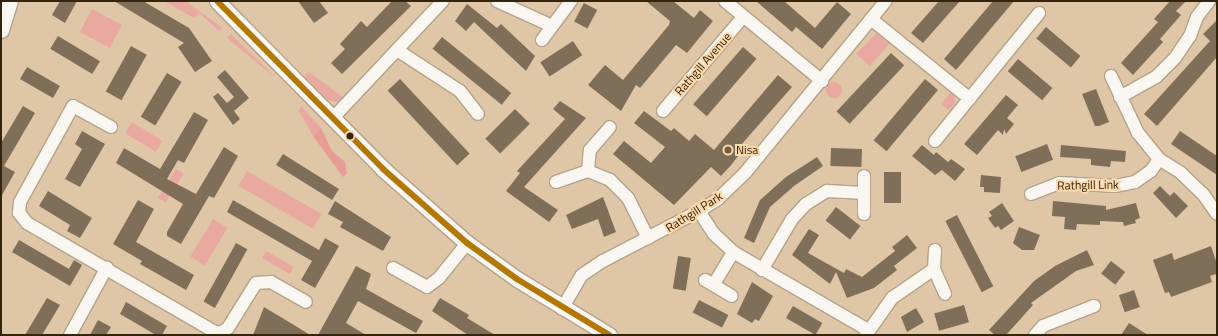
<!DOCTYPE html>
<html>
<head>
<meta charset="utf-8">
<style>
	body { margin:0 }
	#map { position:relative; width:1218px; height:336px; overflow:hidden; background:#dec6a6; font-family:"Titillium Web",sans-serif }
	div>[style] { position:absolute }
	.green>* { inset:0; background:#eaa9a0; transform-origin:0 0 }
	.round { border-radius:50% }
	.forest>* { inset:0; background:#e79c96 }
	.building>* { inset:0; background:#806f58; transform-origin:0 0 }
	.roads { filter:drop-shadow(1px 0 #b5a289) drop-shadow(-1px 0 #b5a289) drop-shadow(0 1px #b5a289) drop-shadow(0 -1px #b5a289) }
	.minor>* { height:12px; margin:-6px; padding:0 6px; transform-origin:6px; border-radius:6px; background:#faf6f2 }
	.tertiary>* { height:15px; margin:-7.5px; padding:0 7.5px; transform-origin:7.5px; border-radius:7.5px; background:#faf6f2 }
	.bus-1>* { height:6px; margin:-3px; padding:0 3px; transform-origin:3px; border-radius:3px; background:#b37804 }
	.dots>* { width:11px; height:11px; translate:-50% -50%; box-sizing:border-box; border:2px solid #fcd8aa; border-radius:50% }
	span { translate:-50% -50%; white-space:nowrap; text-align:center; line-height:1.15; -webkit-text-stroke:4px #fcd8aa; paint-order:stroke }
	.street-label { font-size:12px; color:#35240c }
	.poi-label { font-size:12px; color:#35240c }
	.left { translate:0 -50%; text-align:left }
	.frame { position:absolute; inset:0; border:2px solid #35240c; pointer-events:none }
</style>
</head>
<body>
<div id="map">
	<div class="green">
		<div style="clip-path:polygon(164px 1px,185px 1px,223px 28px,219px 31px,199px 13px,194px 18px)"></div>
		<div style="left:92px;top:9px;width:34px;height:26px;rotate:28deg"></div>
		<div style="clip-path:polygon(237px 32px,288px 83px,287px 84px,235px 33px)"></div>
		<div style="clip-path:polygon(877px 33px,891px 42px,870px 66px,856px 54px)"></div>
		<div style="clip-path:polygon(231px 34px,267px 69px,274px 77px,227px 38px)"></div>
		<div style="clip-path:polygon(309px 72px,344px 98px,338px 102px,329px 101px,304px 76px)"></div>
		<div class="round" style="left:826px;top:82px;width:16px;height:16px"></div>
		<div style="clip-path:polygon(952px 91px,956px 102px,949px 110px,941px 104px)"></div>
		<div style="clip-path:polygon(301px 106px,321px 128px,313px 136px,299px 111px)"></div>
		<div style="left:132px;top:122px;width:36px;height:13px;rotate:32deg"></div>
		<div style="left:176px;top:169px;width:9px;height:34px;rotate:32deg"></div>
		<div style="left:247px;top:171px;width:86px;height:17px;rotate:30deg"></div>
		<div style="left:213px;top:219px;width:17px;height:44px;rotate:31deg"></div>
		<div style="left:266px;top:251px;width:32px;height:8px;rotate:30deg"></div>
	</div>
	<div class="forest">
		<div style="clip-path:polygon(321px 128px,332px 151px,345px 162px,347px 173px,343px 177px,313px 136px)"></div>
	</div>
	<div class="building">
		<div style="clip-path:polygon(60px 1px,77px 1px,65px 23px,52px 15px)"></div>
		<div style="clip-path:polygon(114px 1px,143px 1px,189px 28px,212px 61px,195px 72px,178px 47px,184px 43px)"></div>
		<div style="clip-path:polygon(298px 1px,319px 1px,328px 13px,314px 23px)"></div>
		<div style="clip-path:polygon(392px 1px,405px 1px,411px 6px,342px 74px,331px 63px,345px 49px,340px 44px,361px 21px,367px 27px)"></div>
		<div style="clip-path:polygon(646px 1px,673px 1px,694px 18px,700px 10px,713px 21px,687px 53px,676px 45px,640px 88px,636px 85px,621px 111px,588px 85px,605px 65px,623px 80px,669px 25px,670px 21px)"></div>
		<div style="clip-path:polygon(756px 1px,784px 1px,815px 28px,837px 2px,851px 14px,822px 49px,796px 27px,792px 32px)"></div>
		<div style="clip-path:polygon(939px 1px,960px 1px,923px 43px,911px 33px)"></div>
		<div style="clip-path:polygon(993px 1px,1014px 1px,956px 70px,944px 59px)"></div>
		<div style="clip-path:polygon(1170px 1px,1186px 1px,1176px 11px,1181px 15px,1160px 39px,1163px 42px,1133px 75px,1121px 63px,1158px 22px,1154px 19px)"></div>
		<div style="left:584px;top:3px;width:15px;height:21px;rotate:28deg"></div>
		<div style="clip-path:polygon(467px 4px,497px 28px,501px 24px,535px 56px,526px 71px,474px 22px,466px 31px,455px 21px)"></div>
		<div style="clip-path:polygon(1217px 20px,1217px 57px,1157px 126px,1144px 114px,1210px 41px,1203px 34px)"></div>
		<div style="left:1046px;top:27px;width:45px;height:15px;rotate:40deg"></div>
		<div style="left:58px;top:36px;width:49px;height:15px;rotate:31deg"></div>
		<div style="left:442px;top:37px;width:89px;height:15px;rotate:39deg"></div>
		<div style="left:573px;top:41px;width:17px;height:39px;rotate:57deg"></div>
		<div style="left:131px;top:46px;width:18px;height:52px;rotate:29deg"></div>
		<div style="left:743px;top:47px;width:18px;height:76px;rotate:41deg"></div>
		<div style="left:891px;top:53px;width:18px;height:80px;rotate:43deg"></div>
		<div style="left:1018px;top:59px;width:45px;height:16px;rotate:40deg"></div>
		<div style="left:27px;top:67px;width:38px;height:14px;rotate:30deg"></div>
		<div style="clip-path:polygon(225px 70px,249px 98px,234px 111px,240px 119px,233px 125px,213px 97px,218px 93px,227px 103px,234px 97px,217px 77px)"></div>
		<div style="left:167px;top:73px;width:17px;height:51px;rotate:31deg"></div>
		<div style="clip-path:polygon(778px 75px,792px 87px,741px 145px,744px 148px,732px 164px,721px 176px,711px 167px,674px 205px,613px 154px,624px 141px,651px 163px,665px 147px,634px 123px,644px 111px,671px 131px,674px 128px,689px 141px,695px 134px,714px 150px)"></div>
		<div style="left:400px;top:79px;width:102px;height:17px;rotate:47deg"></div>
		<div style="left:925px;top:79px;width:17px;height:80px;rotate:40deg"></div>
		<div style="clip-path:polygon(1096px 89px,1109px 122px,1099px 126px,1095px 126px,1082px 94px)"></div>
		<div style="clip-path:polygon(1006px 95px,1018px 105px,1007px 118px,1014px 124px,1006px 134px,1004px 129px,1003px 135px,998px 130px,977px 155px,964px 144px)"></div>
		<div style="clip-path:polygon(560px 101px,586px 118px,524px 187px,558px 210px,549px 222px,506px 191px,520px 173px,517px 171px,565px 119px,553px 109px)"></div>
		<div style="clip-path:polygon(23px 106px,35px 113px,4px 166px,15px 172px,1px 197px,1px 143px)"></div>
		<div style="left:515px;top:109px;width:21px;height:42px;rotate:45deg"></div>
		<div style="clip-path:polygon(194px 112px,208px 120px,184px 163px,178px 160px,167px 179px,196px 194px,224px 147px,238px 156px,214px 198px,209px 196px,181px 244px,167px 236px,167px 232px,183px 204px,116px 163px,124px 148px,160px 169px)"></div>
		<div style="clip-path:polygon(82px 131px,105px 144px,80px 187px,65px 179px,82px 149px,75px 144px)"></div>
		<div style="clip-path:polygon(1180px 131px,1217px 156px,1217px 175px,1171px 144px)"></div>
		<div style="left:1047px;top:144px;width:17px;height:34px;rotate:69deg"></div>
		<div style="clip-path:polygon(922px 145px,934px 155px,936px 152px,948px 162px,951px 159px,965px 169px,955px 181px,942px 170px,935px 175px,912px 156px)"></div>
		<div style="clip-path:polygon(1061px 145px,1126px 151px,1125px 162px,1111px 161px,1110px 167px,1091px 165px,1091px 159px,1060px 157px)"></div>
		<div style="left:831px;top:148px;width:31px;height:18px;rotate:2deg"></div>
		<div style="left:283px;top:154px;width:66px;height:13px;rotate:32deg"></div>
		<div style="clip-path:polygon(817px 157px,823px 166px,794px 186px,770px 207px,754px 243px,744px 238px,760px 200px,786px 177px)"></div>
		<div style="left:884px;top:172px;width:17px;height:31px"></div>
		<div style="clip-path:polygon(981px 175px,1001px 177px,1000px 193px,984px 192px,984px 187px,980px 187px)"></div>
		<div style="clip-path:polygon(1160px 186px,1170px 196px,1174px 192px,1188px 206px,1176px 218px,1153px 193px)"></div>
		<div style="clip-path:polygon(48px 191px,92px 218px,80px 238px,67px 231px,70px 225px,39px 206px)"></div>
		<div style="clip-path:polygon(603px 197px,616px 232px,604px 237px,598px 219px,572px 229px,566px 215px)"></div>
		<div style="clip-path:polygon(138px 200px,154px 209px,136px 242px,194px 275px,186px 290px,140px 264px,142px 261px,113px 244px)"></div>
		<div style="clip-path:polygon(233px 200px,319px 250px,325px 238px,339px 246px,315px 288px,301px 280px,312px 261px,227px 212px)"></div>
		<div style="clip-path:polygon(335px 201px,391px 237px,383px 251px,340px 227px,343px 222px,328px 214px)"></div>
		<div style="clip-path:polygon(1053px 201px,1106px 206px,1106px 210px,1136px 203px,1140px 218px,1135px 220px,1136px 223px,1124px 226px,1123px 222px,1100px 221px,1100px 225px,1077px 224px,1076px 230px,1064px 229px,1065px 217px,1052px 216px)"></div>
		<div style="clip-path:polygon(1002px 203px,1014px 221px,1001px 230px,998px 226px,995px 228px,988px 218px,992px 216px,989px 212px)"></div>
		<div style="left:836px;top:207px;width:31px;height:17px;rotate:38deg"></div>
		<div style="left:957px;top:215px;width:80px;height:13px;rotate:63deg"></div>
		<div style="clip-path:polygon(1019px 227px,1040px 235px,1034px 250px,1022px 250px,1013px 243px)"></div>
		<div style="clip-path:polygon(809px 229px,819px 235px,808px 253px,844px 273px,846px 269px,862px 277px,895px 251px,892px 247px,907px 235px,917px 248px,894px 266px,897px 270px,874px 288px,847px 298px,836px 272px,830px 284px,792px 255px)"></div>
		<div style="clip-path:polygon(19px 240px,69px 269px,74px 260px,82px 265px,70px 286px,12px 252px)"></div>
		<div style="left:236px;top:243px;width:13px;height:67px;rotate:29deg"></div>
		<div style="clip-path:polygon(1211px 246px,1217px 264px,1216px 274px,1210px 276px,1212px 282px,1171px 297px,1169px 292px,1165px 293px,1153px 260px,1172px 253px,1174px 260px)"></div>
		<div style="clip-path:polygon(1087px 250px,1094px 265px,1076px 271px,1031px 303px,1033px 305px,1006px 335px,995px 335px,989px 330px,1034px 281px,1055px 266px)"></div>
		<div style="left:678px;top:256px;width:13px;height:33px;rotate:9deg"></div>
		<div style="left:1111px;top:261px;width:18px;height:16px;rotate:38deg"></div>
		<div style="clip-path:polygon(356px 266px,371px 274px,366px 289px,423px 321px,416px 333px,358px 301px,346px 323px,366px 335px,318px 335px)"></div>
		<div style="clip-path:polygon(752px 282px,773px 296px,759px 321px,755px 319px,752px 323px,737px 314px)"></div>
		<div style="left:1134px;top:290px;width:18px;height:16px;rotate:71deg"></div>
		<div style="clip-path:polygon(47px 298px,60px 305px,42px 335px,25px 335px)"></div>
		<div style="clip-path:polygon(440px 298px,469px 315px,467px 318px,495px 335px,468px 335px,432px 311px)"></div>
		<div style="left:699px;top:300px;width:33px;height:14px;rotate:27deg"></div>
		<div style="clip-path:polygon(126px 302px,167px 326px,162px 335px,156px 335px,120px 314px)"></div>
		<div style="left:964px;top:305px;width:18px;height:31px;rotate:74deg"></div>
		<div style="left:793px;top:306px;width:34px;height:14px;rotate:30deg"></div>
		<div style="clip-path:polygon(264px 307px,294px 325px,310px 335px,253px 335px)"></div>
		<div style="clip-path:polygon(916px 308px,924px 322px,907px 332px,901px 317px)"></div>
		<div style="clip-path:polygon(98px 320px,111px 327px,106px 335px,90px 335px)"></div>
		<div style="clip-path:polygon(1129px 323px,1148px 335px,1121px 335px)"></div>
	</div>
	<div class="roads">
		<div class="minor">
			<div style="left:497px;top:1px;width:58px;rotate:24.4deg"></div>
			<div style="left:725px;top:1px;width:126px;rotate:39.5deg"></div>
			<div style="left:871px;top:19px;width:127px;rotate:38.9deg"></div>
			<div style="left:542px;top:40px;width:49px;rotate:-53.4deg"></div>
			<div style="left:397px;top:50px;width:75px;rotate:33.1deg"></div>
			<div style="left:460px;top:91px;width:29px;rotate:52deg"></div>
			<div style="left:1111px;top:76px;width:63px;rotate:64.7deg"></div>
			<div style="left:1138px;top:133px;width:33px;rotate:51deg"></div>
			<div style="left:1159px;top:159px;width:26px;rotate:32deg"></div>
			<div style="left:1181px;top:173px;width:30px;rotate:44deg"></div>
			<div style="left:1203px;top:194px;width:24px;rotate:55deg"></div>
			<div style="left:1120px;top:97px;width:41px;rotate:-29.1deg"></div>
			<div style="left:1156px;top:77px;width:27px;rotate:-45deg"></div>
			<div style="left:1175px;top:58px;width:27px;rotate:-56deg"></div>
			<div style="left:1190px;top:36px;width:20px;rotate:-70deg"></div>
			<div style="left:1197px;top:17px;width:20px;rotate:-53deg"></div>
			<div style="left:663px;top:111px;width:123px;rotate:-49.6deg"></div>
			<div style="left:332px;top:119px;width:162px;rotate:-46.8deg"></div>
			<div style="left:111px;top:127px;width:43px;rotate:-151.1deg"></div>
			<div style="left:73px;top:106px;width:110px;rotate:118.9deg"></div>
			<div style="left:20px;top:202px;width:11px;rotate:95deg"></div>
			<div style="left:19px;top:213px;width:13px;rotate:51deg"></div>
			<div style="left:27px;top:223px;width:215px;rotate:30.1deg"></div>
			<div style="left:213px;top:331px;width:7px;rotate:16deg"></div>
			<div style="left:220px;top:333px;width:9px;rotate:-32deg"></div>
			<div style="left:228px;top:328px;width:53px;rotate:-58.1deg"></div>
			<div style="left:256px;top:283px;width:15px;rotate:-4deg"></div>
			<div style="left:271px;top:282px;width:40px;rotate:29.7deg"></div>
			<div style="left:935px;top:141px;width:165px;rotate:-50.9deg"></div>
			<div style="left:588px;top:171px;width:21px;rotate:-85deg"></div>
			<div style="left:590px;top:150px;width:30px;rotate:-49deg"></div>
			<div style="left:556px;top:182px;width:34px;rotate:-19deg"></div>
			<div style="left:588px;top:171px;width:24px;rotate:22deg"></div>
			<div style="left:610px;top:180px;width:25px;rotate:45deg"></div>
			<div style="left:628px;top:198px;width:45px;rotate:63.4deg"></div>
			<div style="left:1031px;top:194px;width:30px;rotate:-21deg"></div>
			<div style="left:1059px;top:183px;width:56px;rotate:3.1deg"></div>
			<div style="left:1115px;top:186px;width:20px;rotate:-11deg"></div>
			<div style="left:1135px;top:182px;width:19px;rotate:-35deg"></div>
			<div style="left:1151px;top:171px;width:14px;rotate:-56deg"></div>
			<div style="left:699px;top:211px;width:27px;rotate:57deg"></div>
			<div style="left:714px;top:234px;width:26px;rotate:43deg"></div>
			<div style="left:733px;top:252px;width:156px;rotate:30deg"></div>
			<div style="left:864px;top:214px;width:38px;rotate:-90deg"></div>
			<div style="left:935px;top:250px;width:19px;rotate:93deg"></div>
			<div style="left:934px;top:269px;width:27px;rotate:66deg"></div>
			<div style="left:393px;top:268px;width:39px;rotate:29deg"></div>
			<div style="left:427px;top:287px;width:15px;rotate:-37deg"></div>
			<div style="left:439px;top:278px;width:45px;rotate:-51.3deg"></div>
			<div style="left:762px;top:270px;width:59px;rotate:-59.5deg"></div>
			<div style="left:792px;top:219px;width:21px;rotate:-47deg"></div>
			<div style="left:806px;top:204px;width:25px;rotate:-32deg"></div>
			<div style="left:827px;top:191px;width:37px;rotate:3deg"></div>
			<div style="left:705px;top:280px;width:31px;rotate:31deg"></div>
			<div style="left:714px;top:284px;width:37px;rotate:-59deg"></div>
			<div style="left:562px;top:309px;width:39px;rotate:-60deg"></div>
			<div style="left:582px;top:275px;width:25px;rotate:-34deg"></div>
			<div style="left:603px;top:261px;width:108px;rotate:-27.5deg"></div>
			<div style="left:699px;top:211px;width:22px;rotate:-32deg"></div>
			<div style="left:718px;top:199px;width:37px;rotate:-44deg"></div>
			<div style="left:745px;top:173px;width:222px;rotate:-50.7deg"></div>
			<div style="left:70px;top:335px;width:77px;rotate:-61.4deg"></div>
			<div style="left:866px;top:335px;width:45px;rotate:-54.9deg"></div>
			<div style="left:892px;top:298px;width:51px;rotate:-34.6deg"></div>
			<div style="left:1035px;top:335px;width:12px;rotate:-48deg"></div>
			<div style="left:1043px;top:326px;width:55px;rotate:-21.4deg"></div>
		</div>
		<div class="tertiary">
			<div style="left:217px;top:1px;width:236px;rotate:45.3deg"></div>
			<div style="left:383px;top:169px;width:112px;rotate:41.4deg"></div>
			<div style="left:467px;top:243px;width:62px;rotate:35.8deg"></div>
			<div style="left:517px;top:279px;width:108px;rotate:31.3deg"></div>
			<div style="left:1px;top:30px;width:30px;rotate:-73deg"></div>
		</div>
	</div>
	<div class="bus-1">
		<div style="left:217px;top:1px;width:236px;rotate:45.3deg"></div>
		<div style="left:383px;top:169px;width:112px;rotate:41.4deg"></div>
		<div style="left:467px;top:243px;width:62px;rotate:35.8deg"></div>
		<div style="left:517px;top:279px;width:108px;rotate:31.3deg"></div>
	</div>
	<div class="dots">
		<div style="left:350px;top:136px;background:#35240c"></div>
		<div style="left:728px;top:150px;background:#705d42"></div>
	</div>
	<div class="street-label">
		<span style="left:703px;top:64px;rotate:-49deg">Rathgill Avenue</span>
		<span style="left:1088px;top:185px;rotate:-1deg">Rathgill Link</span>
		<span style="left:694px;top:212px;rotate:-32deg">Rathgill Park</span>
	</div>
	<div class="poi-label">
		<span class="left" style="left:736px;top:150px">Nisa</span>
	</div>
	<div class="frame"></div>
</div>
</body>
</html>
